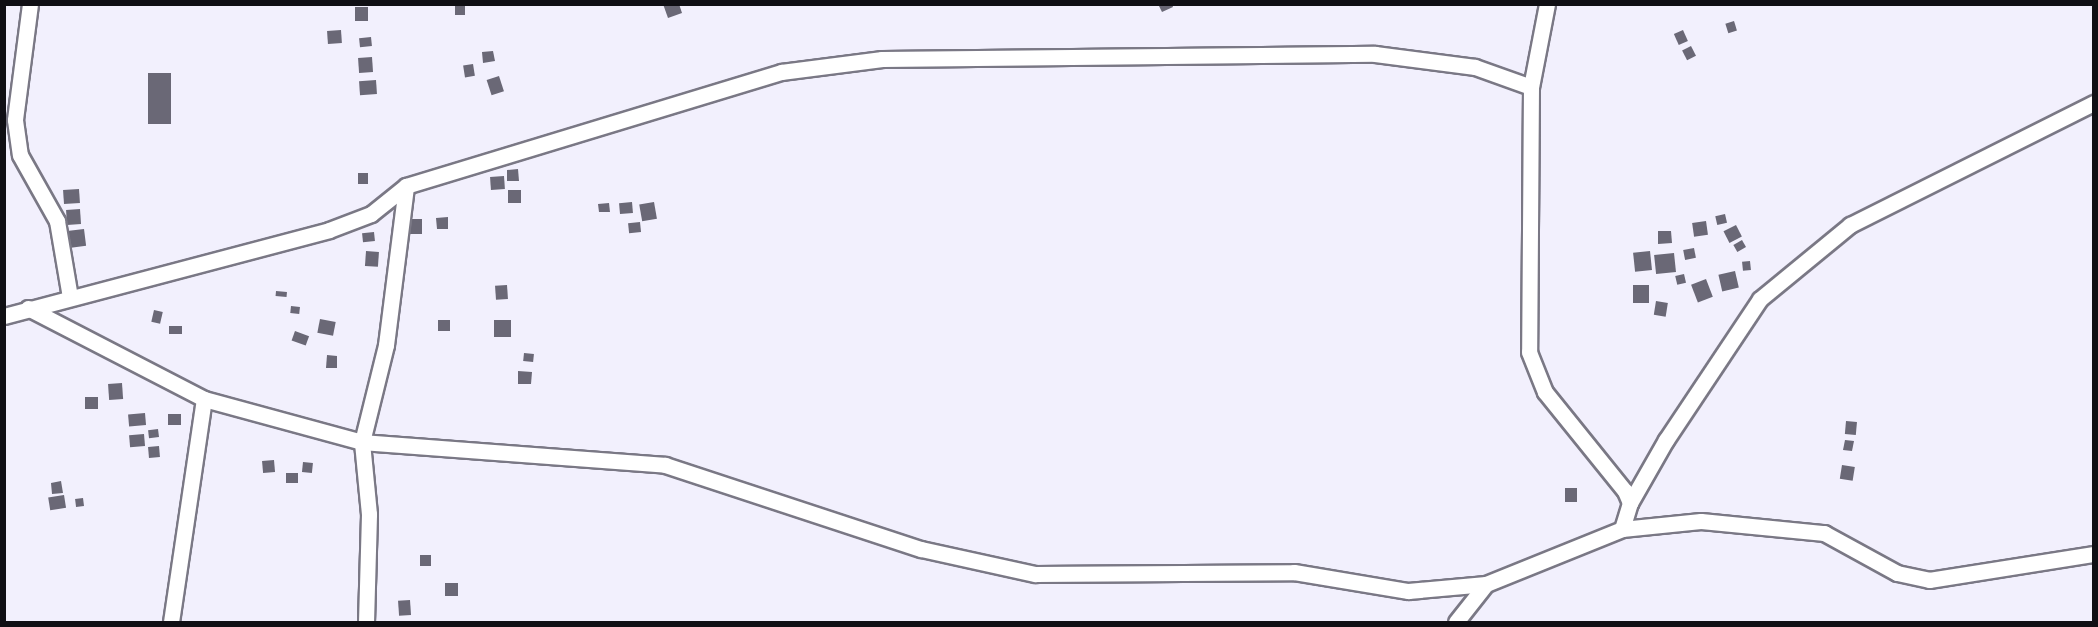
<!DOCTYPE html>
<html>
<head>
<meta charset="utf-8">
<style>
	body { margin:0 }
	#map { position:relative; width:2098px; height:627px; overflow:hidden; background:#f2f0fd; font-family:"Space Grotesk",sans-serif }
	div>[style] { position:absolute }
	.building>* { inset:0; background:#6a6876; transform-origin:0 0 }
	.roads { filter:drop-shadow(2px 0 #7a7885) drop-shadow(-2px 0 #7a7885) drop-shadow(0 2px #7a7885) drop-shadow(0 -2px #7a7885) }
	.minor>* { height:15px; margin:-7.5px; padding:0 7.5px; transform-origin:7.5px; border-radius:7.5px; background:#fff }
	span { translate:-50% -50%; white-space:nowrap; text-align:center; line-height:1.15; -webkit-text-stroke:4.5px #fff; paint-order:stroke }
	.frame { position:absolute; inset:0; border:6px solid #100f14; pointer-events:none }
</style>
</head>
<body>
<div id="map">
	<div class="building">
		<div style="left:455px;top:4px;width:10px;height:11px"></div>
		<div style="clip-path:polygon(663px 4px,679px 4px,682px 13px,668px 18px)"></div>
		<div style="clip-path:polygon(1158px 4px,1172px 4px,1173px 7px,1162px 12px)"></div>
		<div style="left:355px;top:7px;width:13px;height:14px"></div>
		<div style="left:1734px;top:21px;width:10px;height:9px;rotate:73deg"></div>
		<div style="left:341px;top:30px;width:13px;height:14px;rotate:86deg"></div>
		<div style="left:1683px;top:30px;width:12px;height:10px;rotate:66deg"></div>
		<div style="left:371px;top:37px;width:9px;height:12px;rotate:84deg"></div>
		<div style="left:1691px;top:46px;width:11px;height:10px;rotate:63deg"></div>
		<div style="clip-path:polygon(493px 51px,495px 61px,483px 63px,482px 52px)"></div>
		<div style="left:372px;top:57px;width:15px;height:14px;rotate:86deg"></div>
		<div style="left:473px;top:64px;width:12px;height:10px;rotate:81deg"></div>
		<div style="left:148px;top:73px;width:23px;height:51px"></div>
		<div style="left:499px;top:76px;width:16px;height:13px;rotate:72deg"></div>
		<div style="left:376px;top:80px;width:14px;height:17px;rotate:86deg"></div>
		<div style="clip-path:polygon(518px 169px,519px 181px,507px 181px,507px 170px)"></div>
		<div style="left:358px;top:173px;width:10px;height:11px"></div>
		<div style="left:504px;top:176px;width:13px;height:14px;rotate:86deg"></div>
		<div style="left:79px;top:189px;width:14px;height:16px;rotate:86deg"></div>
		<div style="left:508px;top:190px;width:13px;height:13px"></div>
		<div style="left:632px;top:202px;width:11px;height:13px;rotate:85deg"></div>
		<div style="left:654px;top:202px;width:17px;height:15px;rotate:80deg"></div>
		<div style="clip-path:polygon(609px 203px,610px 212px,599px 212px,598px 204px)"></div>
		<div style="left:80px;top:209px;width:15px;height:14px;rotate:86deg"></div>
		<div style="left:1725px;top:214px;width:9px;height:10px;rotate:77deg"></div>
		<div style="clip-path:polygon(448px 217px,448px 229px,437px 229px,436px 218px)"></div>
		<div style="left:409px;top:219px;width:13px;height:15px"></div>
		<div style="left:1706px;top:221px;width:14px;height:14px;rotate:82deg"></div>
		<div style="left:640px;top:222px;width:10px;height:12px;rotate:84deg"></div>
		<div style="left:1736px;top:225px;width:13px;height:14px;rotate:63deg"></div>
		<div style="left:84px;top:229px;width:17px;height:17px;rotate:83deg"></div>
		<div style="clip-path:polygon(1658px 231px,1671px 231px,1672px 243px,1658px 244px)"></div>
		<div style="left:374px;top:232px;width:9px;height:12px;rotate:84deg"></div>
		<div style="left:1742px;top:240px;width:8px;height:10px;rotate:60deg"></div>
		<div style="left:1694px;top:248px;width:10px;height:11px;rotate:79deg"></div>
		<div style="left:366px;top:251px;width:13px;height:15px;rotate:4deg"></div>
		<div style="left:1650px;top:251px;width:19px;height:17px;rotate:84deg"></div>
		<div style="left:1674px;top:253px;width:19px;height:20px;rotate:84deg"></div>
		<div style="left:1750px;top:261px;width:9px;height:8px;rotate:84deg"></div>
		<div style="left:1735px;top:271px;width:17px;height:17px;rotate:77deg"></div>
		<div style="left:1684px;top:274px;width:9px;height:9px;rotate:77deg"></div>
		<div style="left:1706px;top:279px;width:19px;height:16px;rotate:69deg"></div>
		<div style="left:507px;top:285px;width:14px;height:12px;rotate:86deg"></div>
		<div style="left:1633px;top:285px;width:16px;height:18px"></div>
		<div style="left:276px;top:291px;width:11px;height:5px;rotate:5deg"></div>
		<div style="left:1656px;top:301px;width:12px;height:14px;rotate:9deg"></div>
		<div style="left:291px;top:306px;width:9px;height:7px;rotate:6deg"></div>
		<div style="left:154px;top:310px;width:9px;height:12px;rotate:13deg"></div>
		<div style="left:320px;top:319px;width:16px;height:14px;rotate:11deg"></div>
		<div style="left:438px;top:320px;width:12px;height:11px"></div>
		<div style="left:494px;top:320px;width:17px;height:17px"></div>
		<div style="left:169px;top:326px;width:13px;height:8px"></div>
		<div style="left:295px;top:331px;width:15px;height:10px;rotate:20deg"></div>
		<div style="left:524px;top:353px;width:10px;height:8px;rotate:6deg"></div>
		<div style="clip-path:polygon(327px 355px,337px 356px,337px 368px,326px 368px)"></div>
		<div style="clip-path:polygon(518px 371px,532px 372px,531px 384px,518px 384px)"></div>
		<div style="left:122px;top:383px;width:16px;height:14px;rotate:86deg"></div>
		<div style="left:85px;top:397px;width:13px;height:12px"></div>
		<div style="left:145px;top:413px;width:12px;height:17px;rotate:85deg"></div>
		<div style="left:168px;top:414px;width:13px;height:11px"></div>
		<div style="left:1846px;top:421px;width:11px;height:13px;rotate:5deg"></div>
		<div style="left:158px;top:429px;width:8px;height:10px;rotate:83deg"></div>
		<div style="left:144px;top:434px;width:12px;height:15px;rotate:85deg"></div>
		<div style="clip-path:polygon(1845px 440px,1854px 441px,1852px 451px,1843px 450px)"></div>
		<div style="left:159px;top:446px;width:11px;height:11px;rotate:85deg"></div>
		<div style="left:274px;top:460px;width:12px;height:12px;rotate:85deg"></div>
		<div style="left:303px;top:462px;width:10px;height:10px;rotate:6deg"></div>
		<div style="left:1842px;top:465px;width:13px;height:14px;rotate:9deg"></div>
		<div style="left:286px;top:473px;width:12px;height:10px"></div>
		<div style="clip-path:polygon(61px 481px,63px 493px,52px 494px,51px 483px)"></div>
		<div style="left:1565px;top:488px;width:12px;height:14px"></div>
		<div style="left:64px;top:495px;width:13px;height:16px;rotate:81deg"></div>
		<div style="left:83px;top:498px;width:8px;height:8px;rotate:83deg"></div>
		<div style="left:420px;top:555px;width:11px;height:11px"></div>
		<div style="left:445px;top:583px;width:13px;height:13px"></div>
		<div style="left:410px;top:600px;width:15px;height:12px;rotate:86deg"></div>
	</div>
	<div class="roads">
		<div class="minor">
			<div style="left:30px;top:4px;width:117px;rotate:97.4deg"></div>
			<div style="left:15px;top:120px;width:35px;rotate:82deg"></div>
			<div style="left:20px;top:155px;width:76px;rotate:60.7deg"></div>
			<div style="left:57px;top:221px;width:77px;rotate:80.3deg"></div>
			<div style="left:1547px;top:4px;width:85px;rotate:100.9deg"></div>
			<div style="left:1531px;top:87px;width:265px;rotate:90.4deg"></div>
			<div style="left:1529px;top:352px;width:43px;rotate:68.2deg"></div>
			<div style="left:1545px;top:392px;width:127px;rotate:51.1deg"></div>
			<div style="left:1625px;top:491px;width:13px;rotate:67deg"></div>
			<div style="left:28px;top:308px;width:198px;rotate:27.3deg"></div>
			<div style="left:204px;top:399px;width:164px;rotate:15.2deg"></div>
			<div style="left:362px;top:442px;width:304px;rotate:4.3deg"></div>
			<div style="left:665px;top:465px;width:269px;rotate:18.2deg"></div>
			<div style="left:921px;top:549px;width:117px;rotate:12.4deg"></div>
			<div style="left:1035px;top:574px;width:259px;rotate:-0.4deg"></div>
			<div style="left:1294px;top:572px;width:116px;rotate:9.5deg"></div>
			<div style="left:1408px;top:591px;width:78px;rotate:-5.1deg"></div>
			<div style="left:4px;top:316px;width:336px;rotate:-14.8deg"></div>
			<div style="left:329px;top:230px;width:45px;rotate:-20.9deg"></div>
			<div style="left:371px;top:214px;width:45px;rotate:-38.7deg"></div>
			<div style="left:406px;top:186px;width:392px;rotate:-16.9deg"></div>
			<div style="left:781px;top:72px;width:102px;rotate:-7.3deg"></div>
			<div style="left:882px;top:59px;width:493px;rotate:-0.6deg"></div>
			<div style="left:1375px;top:54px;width:101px;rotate:7.4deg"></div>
			<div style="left:1475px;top:67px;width:59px;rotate:19.7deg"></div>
			<div style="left:1622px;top:529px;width:27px;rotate:-73deg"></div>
			<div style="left:1630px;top:503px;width:73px;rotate:-60.3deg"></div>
			<div style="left:1666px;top:440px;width:169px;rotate:-56.3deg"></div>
			<div style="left:1760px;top:299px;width:117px;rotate:-39.4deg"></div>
			<div style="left:1850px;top:225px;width:273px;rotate:-26.6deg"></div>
			<div style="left:171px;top:622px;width:225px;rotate:-81.6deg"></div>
			<div style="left:366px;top:622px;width:108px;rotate:-88.4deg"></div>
			<div style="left:369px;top:514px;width:72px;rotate:-95.6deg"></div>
			<div style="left:362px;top:442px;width:100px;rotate:-76.1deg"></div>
			<div style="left:386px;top:345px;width:160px;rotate:-82.8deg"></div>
			<div style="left:1456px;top:622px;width:48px;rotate:-51.7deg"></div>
			<div style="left:1486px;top:584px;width:147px;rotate:-22deg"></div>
			<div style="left:1622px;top:529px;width:79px;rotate:-5.8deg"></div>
			<div style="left:1701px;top:521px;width:124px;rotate:5.6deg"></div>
			<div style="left:1824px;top:533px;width:83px;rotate:28.7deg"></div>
			<div style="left:1897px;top:573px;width:33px;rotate:12deg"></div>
			<div style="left:1929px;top:580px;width:167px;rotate:-9deg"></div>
		</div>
	</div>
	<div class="frame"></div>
</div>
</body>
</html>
